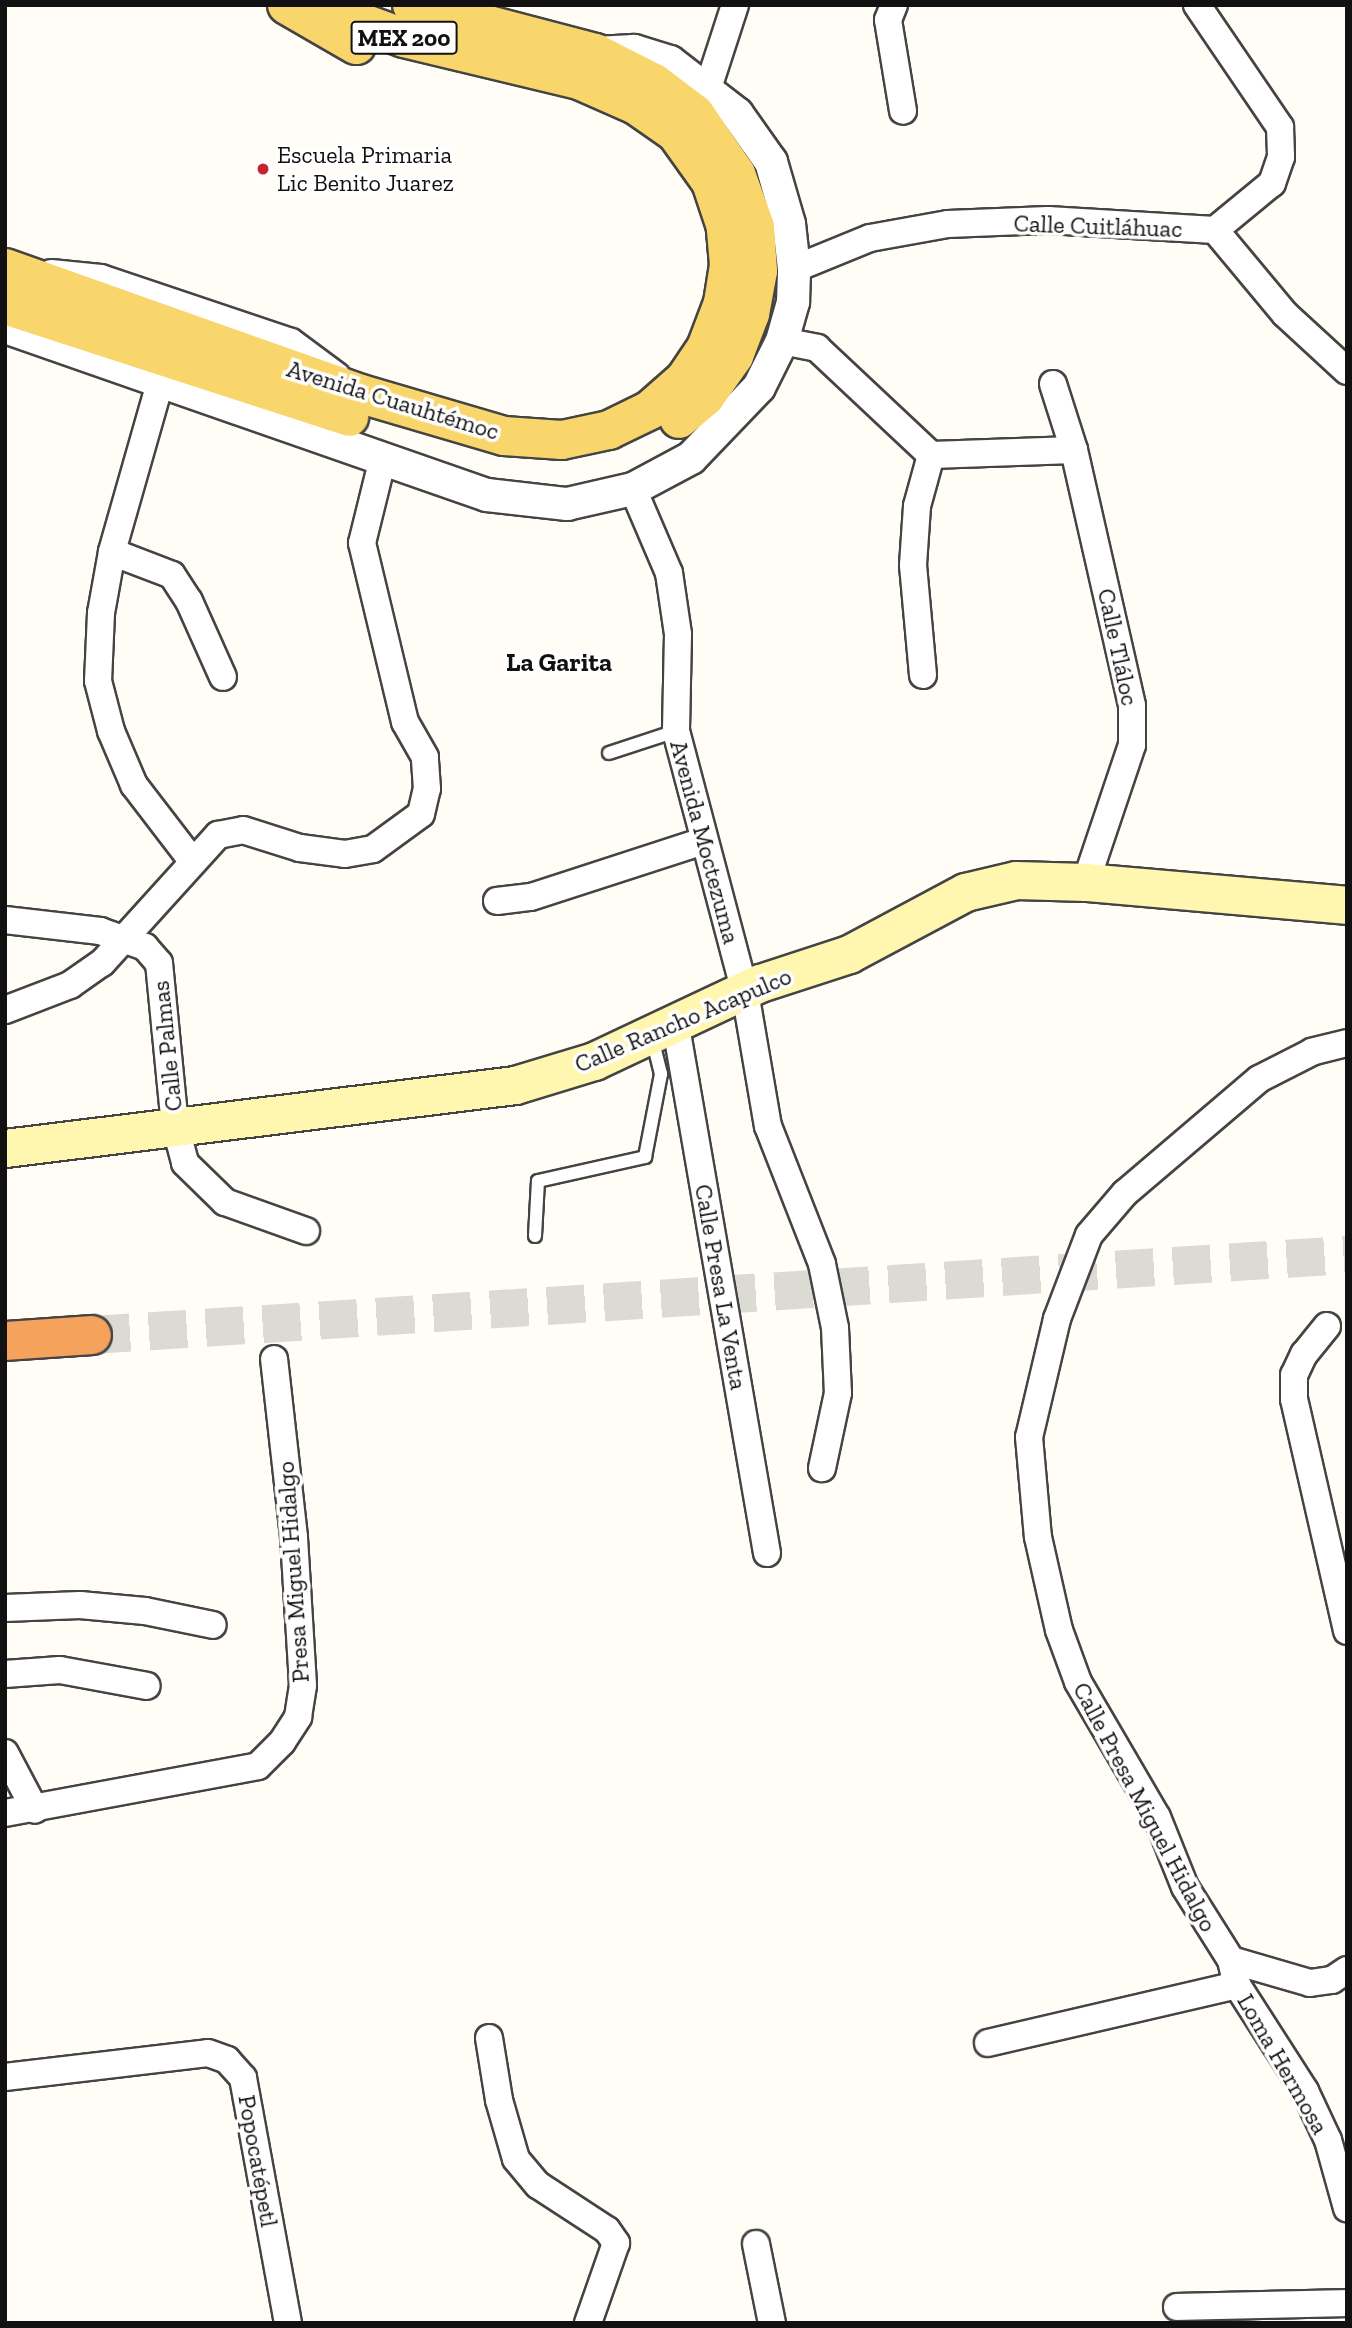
<!DOCTYPE html>
<html>
<head>
<meta charset="utf-8">
<style>
	body { margin:0 }
	#map { position:relative; width:1352px; height:2328px; overflow:hidden; background:#fffdf5; font-family:"Zilla Slab",serif }
	div>[style] { position:absolute }
	.motorway-tunnel>* { height:38px; margin-top:-19px; transform-origin:0; background:repeating-linear-gradient(90deg,#dbdad3 0 38px,transparent 0 57px) }
	.roads { filter:drop-shadow(2px 0 #444) drop-shadow(-2px 0 #444) drop-shadow(0 2px #444) drop-shadow(0 -2px #444) }
	.service>* { height:12px; margin:-6px; padding:0 6px; transform-origin:6px; border-radius:6px; background:#fff }
	.minor>* { height:26px; margin:-13px; padding:0 13px; transform-origin:13px; border-radius:13px; background:#fff }
	.tertiary>* { height:32px; margin:-16px; padding:0 16px; transform-origin:16px; border-radius:16px; background:#fff }
	.secondary>* { height:37px; margin:-18.5px; padding:0 18.5px; transform-origin:18.5px; border-radius:18.5px; background:#fff6b0 }
	.primary>* { height:38px; margin:-19px; padding:0 19px; transform-origin:19px; border-radius:19px; background:#f9d66b }
	.motorway>* { height:38px; margin:-19px; padding:0 19px; transform-origin:19px; border-radius:19px; background:#f5a25d }
	.dots>* { width:19px; height:19px; translate:-50% -50%; box-sizing:border-box; border:4px solid #fff; border-radius:50% }
	span { translate:-50% -50%; white-space:nowrap; text-align:center; line-height:1.15; -webkit-text-stroke:7px #fff; paint-order:stroke }
	.shield-label span { padding:2px 5px; background:#fff; border:2px solid; border-radius:5px; -webkit-text-stroke-width:0 }
	.shield-label { font-size:23px; color:#111; font-weight:700 }
	.poi-label { font-size:24px; color:#111 }
	.left { translate:0 -50%; text-align:left }
	.street-label { font-size:24px; color:#111 }
	.neighbourhood-label { font-size:26px; color:#111; font-weight:700 }
	.frame { position:absolute; inset:0; border:7px solid #111; pointer-events:none }
</style>
</head>
<body>
<div id="map">
	<div class="motorway-tunnel">
		<div style="left:92px;top:1335px;width:1258px;rotate:-3.65deg"></div>
	</div>
	<div class="roads">
		<div class="service">
			<div style="left:609px;top:753px;width:71px;rotate:-18.2deg"></div>
			<div style="left:535px;top:1236px;width:55px;rotate:-86.9deg"></div>
			<div style="left:538px;top:1181px;width:110px;rotate:-12.6deg"></div>
			<div style="left:645px;top:1157px;width:85px;rotate:-79.1deg"></div>
			<div style="left:661px;top:1074px;width:37px;rotate:-104deg"></div>
		</div>
		<div class="minor">
			<div style="left:894px;top:5px;width:16px;rotate:112deg"></div>
			<div style="left:888px;top:20px;width:92px;rotate:80.6deg"></div>
			<div style="left:1197px;top:5px;width:148px;rotate:55.8deg"></div>
			<div style="left:1280px;top:127px;width:30px;rotate:88deg"></div>
			<div style="left:1281px;top:157px;width:28px;rotate:109deg"></div>
			<div style="left:1272px;top:183px;width:74px;rotate:140.5deg"></div>
			<div style="left:708px;top:88px;width:87px;rotate:-72deg"></div>
			<div style="left:794px;top:269px;width:82px;rotate:-22.2deg"></div>
			<div style="left:870px;top:238px;width:79px;rotate:-10.2deg"></div>
			<div style="left:948px;top:224px;width:100px;rotate:-2.3deg"></div>
			<div style="left:1048px;top:220px;width:167px;rotate:3.4deg"></div>
			<div style="left:1215px;top:230px;width:109px;rotate:50.2deg"></div>
			<div style="left:1285px;top:314px;width:84px;rotate:42.6deg"></div>
			<div style="left:51px;top:273px;width:50px;rotate:5.7deg"></div>
			<div style="left:101px;top:278px;width:200px;rotate:18.6deg"></div>
			<div style="left:291px;top:342px;width:57px;rotate:36.5deg"></div>
			<div style="left:782px;top:341px;width:36px;rotate:11deg"></div>
			<div style="left:817px;top:348px;width:156px;rotate:43.2deg"></div>
			<div style="left:931px;top:455px;width:143px;rotate:-2deg"></div>
			<div style="left:160px;top:383px;width:176px;rotate:105.9deg"></div>
			<div style="left:112px;top:552px;width:62px;rotate:100.2deg"></div>
			<div style="left:101px;top:613px;width:68px;rotate:92.5deg"></div>
			<div style="left:98px;top:681px;width:52px;rotate:75.4deg"></div>
			<div style="left:111px;top:731px;width:59px;rotate:66.9deg"></div>
			<div style="left:134px;top:785px;width:97px;rotate:52.5deg"></div>
			<div style="left:1053px;top:384px;width:69px;rotate:72.3deg"></div>
			<div style="left:1074px;top:450px;width:262px;rotate:77.2deg"></div>
			<div style="left:1132px;top:706px;width:39px;rotate:90deg"></div>
			<div style="left:1132px;top:745px;width:145px;rotate:108.6deg"></div>
			<div style="left:633px;top:489px;width:91px;rotate:66.8deg"></div>
			<div style="left:669px;top:573px;width:62px;rotate:81.6deg"></div>
			<div style="left:678px;top:634px;width:97px;rotate:91.2deg"></div>
			<div style="left:676px;top:731px;width:270px;rotate:75.2deg"></div>
			<div style="left:745px;top:992px;width:136px;rotate:80.3deg"></div>
			<div style="left:768px;top:1126px;width:148px;rotate:68.6deg"></div>
			<div style="left:822px;top:1264px;width:65px;rotate:78.5deg"></div>
			<div style="left:835px;top:1328px;width:65px;rotate:87.4deg"></div>
			<div style="left:838px;top:1393px;width:77px;rotate:102deg"></div>
			<div style="left:112px;top:552px;width:64px;rotate:21deg"></div>
			<div style="left:172px;top:575px;width:31px;rotate:57deg"></div>
			<div style="left:189px;top:601px;width:83px;rotate:65.9deg"></div>
			<div style="left:923px;top:675px;width:110px;rotate:-95.2deg"></div>
			<div style="left:913px;top:565px;width:59px;rotate:-86.1deg"></div>
			<div style="left:917px;top:506px;width:53px;rotate:-74.6deg"></div>
			<div style="left:497px;top:901px;width:34px;rotate:-7deg"></div>
			<div style="left:531px;top:897px;width:181px;rotate:-18deg"></div>
			<div style="left:5px;top:920px;width:96px;rotate:6.6deg"></div>
			<div style="left:100px;top:931px;width:48px;rotate:19.6deg"></div>
			<div style="left:145px;top:947px;width:21px;rotate:49deg"></div>
			<div style="left:159px;top:963px;width:163px;rotate:84.4deg"></div>
			<div style="left:175px;top:1125px;width:39px;rotate:75deg"></div>
			<div style="left:185px;top:1163px;width:56px;rotate:44.3deg"></div>
			<div style="left:225px;top:1202px;width:86px;rotate:19.7deg"></div>
			<div style="left:5px;top:1010px;width:70px;rotate:-21deg"></div>
			<div style="left:70px;top:985px;width:39px;rotate:-35deg"></div>
			<div style="left:102px;top:963px;width:173px;rotate:-47.8deg"></div>
			<div style="left:218px;top:835px;width:25px;rotate:-11deg"></div>
			<div style="left:243px;top:830px;width:60px;rotate:17.5deg"></div>
			<div style="left:300px;top:848px;width:45px;rotate:7.6deg"></div>
			<div style="left:345px;top:854px;width:28px;rotate:-10deg"></div>
			<div style="left:373px;top:849px;width:59px;rotate:-36.1deg"></div>
			<div style="left:421px;top:814px;width:26px;rotate:-77deg"></div>
			<div style="left:427px;top:789px;width:32px;rotate:-94deg"></div>
			<div style="left:425px;top:757px;width:40px;rotate:-119.7deg"></div>
			<div style="left:405px;top:722px;width:184px;rotate:-103.5deg"></div>
			<div style="left:362px;top:543px;width:83px;rotate:-76.1deg"></div>
			<div style="left:675px;top:1021px;width:540px;rotate:80.19deg"></div>
			<div style="left:1347px;top:1043px;width:36px;rotate:166deg"></div>
			<div style="left:1312px;top:1052px;width:59px;rotate:153deg"></div>
			<div style="left:1259px;top:1079px;width:176px;rotate:139.6deg"></div>
			<div style="left:1125px;top:1193px;width:55px;rotate:130.6deg"></div>
			<div style="left:1089px;top:1235px;width:90px;rotate:110.9deg"></div>
			<div style="left:1057px;top:1319px;width:121px;rotate:103.3deg"></div>
			<div style="left:1029px;top:1437px;width:100px;rotate:84.9deg"></div>
			<div style="left:1038px;top:1537px;width:95px;rotate:77.3deg"></div>
			<div style="left:1059px;top:1630px;width:55px;rotate:69.9deg"></div>
			<div style="left:1078px;top:1682px;width:156px;rotate:59.7deg"></div>
			<div style="left:1157px;top:1817px;width:75px;rotate:68.2deg"></div>
			<div style="left:1185px;top:1887px;width:86px;rotate:57.8deg"></div>
			<div style="left:1231px;top:1960px;width:26px;rotate:77deg"></div>
			<div style="left:1237px;top:1985px;width:126px;rotate:57.3deg"></div>
			<div style="left:1305px;top:2091px;width:54px;rotate:64.9deg"></div>
			<div style="left:1328px;top:2140px;width:71px;rotate:74.4deg"></div>
			<div style="left:1327px;top:1326px;width:36px;rotate:129deg"></div>
			<div style="left:1304px;top:1354px;width:23px;rotate:115deg"></div>
			<div style="left:1294px;top:1375px;width:24px;rotate:90deg"></div>
			<div style="left:1294px;top:1399px;width:238px;rotate:77.1deg"></div>
			<div style="left:5px;top:1608px;width:75px;rotate:-2.3deg"></div>
			<div style="left:80px;top:1605px;width:65px;rotate:5.3deg"></div>
			<div style="left:145px;top:1611px;width:69px;rotate:11.6deg"></div>
			<div style="left:5px;top:1674px;width:55px;rotate:-4.2deg"></div>
			<div style="left:60px;top:1670px;width:88px;rotate:10.4deg"></div>
			<div style="left:5px;top:1753px;width:64px;rotate:62.2deg"></div>
			<div style="left:5px;top:1813px;width:257px;rotate:-10.5deg"></div>
			<div style="left:258px;top:1766px;width:34px;rotate:-45deg"></div>
			<div style="left:282px;top:1742px;width:30px;rotate:-57deg"></div>
			<div style="left:298px;top:1717px;width:32px;rotate:-81deg"></div>
			<div style="left:303px;top:1685px;width:148px;rotate:-93.5deg"></div>
			<div style="left:294px;top:1537px;width:179px;rotate:-96.4deg"></div>
			<div style="left:1231px;top:1960px;width:82px;rotate:16.2deg"></div>
			<div style="left:1310px;top:1983px;width:22px;rotate:-8deg"></div>
			<div style="left:1332px;top:1980px;width:18px;rotate:-34deg"></div>
			<div style="left:489px;top:2038px;width:63px;rotate:80.8deg"></div>
			<div style="left:499px;top:2100px;width:61px;rotate:73.9deg"></div>
			<div style="left:516px;top:2159px;width:34px;rotate:50deg"></div>
			<div style="left:538px;top:2185px;width:82px;rotate:33.1deg"></div>
			<div style="left:607px;top:2230px;width:16px;rotate:55deg"></div>
			<div style="left:616px;top:2243px;width:85px;rotate:109.3deg"></div>
			<div style="left:988px;top:2043px;width:256px;rotate:-13.1deg"></div>
			<div style="left:5px;top:2077px;width:204px;rotate:-6.7deg"></div>
			<div style="left:208px;top:2053px;width:20px;rotate:20deg"></div>
			<div style="left:227px;top:2060px;width:24px;rotate:48deg"></div>
			<div style="left:243px;top:2078px;width:249px;rotate:79.6deg"></div>
			<div style="left:756px;top:2244px;width:81px;rotate:78.6deg"></div>
			<div style="left:1177px;top:2307px;width:170px;rotate:-1.3deg"></div>
		</div>
		<div class="tertiary">
			<div style="left:5px;top:327px;width:510px;rotate:19.22deg"></div>
			<div style="left:487px;top:495px;width:81px;rotate:6.4deg"></div>
			<div style="left:567px;top:504px;width:68px;rotate:-12.8deg"></div>
			<div style="left:633px;top:489px;width:66px;rotate:-28.1deg"></div>
			<div style="left:691px;top:458px;width:98px;rotate:-46.2deg"></div>
			<div style="left:759px;top:387px;width:51px;rotate:-63.4deg"></div>
			<div style="left:782px;top:341px;width:41px;rotate:-74.2deg"></div>
			<div style="left:793px;top:302px;width:33px;rotate:-88deg"></div>
			<div style="left:794px;top:269px;width:45px;rotate:-96.3deg"></div>
			<div style="left:789px;top:224px;width:65px;rotate:-106.2deg"></div>
			<div style="left:771px;top:162px;width:59px;rotate:-125.3deg"></div>
			<div style="left:737px;top:114px;width:85px;rotate:-142.2deg"></div>
			<div style="left:670px;top:62px;width:38px;rotate:-163deg"></div>
			<div style="left:634px;top:51px;width:39px;rotate:177deg"></div>
		</div>
		<div class="secondary">
			<div style="left:5px;top:1148px;width:514px;rotate:-7.04deg"></div>
			<div style="left:515px;top:1085px;width:83px;rotate:-16.9deg"></div>
			<div style="left:594px;top:1061px;width:183px;rotate:-25.2deg"></div>
			<div style="left:760px;top:983px;width:94px;rotate:-18deg"></div>
			<div style="left:849px;top:954px;width:132px;rotate:-28.1deg"></div>
			<div style="left:965px;top:892px;width:52px;rotate:-13.2deg"></div>
			<div style="left:1016px;top:880px;width:70px;rotate:1.6deg"></div>
			<div style="left:1086px;top:882px;width:262px;rotate:5deg"></div>
		</div>
		<div class="primary">
			<div style="left:287px;top:5px;width:80px;rotate:30.1deg"></div>
			<div style="left:412px;top:5px;width:189px;rotate:14.7deg"></div>
			<div style="left:595px;top:53px;width:66px;rotate:27deg"></div>
			<div style="left:654px;top:83px;width:51px;rotate:37.1deg"></div>
			<div style="left:695px;top:114px;width:73px;rotate:55.7deg"></div>
			<div style="left:736px;top:174px;width:56px;rotate:70.3deg"></div>
			<div style="left:755px;top:227px;width:44px;rotate:86.1deg"></div>
			<div style="left:758px;top:271px;width:44px;rotate:100.5deg"></div>
			<div style="left:750px;top:314px;width:45px;rotate:110.9deg"></div>
			<div style="left:734px;top:356px;width:50px;rotate:125.3deg"></div>
			<div style="left:705px;top:397px;width:34px;rotate:140deg"></div>
			<div style="left:5px;top:268px;width:378px;rotate:19.5deg"></div>
			<div style="left:361px;top:394px;width:149px;rotate:16.4deg"></div>
			<div style="left:504px;top:436px;width:58px;rotate:3.9deg"></div>
			<div style="left:562px;top:440px;width:48px;rotate:-12deg"></div>
			<div style="left:609px;top:430px;width:46px;rotate:-26deg"></div>
			<div style="left:650px;top:410px;width:47px;rotate:-41.5deg"></div>
			<div style="left:685px;top:379px;width:37px;rotate:-56deg"></div>
			<div style="left:706px;top:348px;width:48px;rotate:-69.3deg"></div>
			<div style="left:723px;top:303px;width:38px;rotate:-81deg"></div>
			<div style="left:729px;top:265px;width:38px;rotate:-95deg"></div>
			<div style="left:726px;top:227px;width:47px;rotate:-108.4deg"></div>
			<div style="left:711px;top:182px;width:60px;rotate:-125.5deg"></div>
			<div style="left:676px;top:133px;width:49px;rotate:-145deg"></div>
			<div style="left:636px;top:105px;width:62px;rotate:-156.3deg"></div>
			<div style="left:579px;top:80px;width:180px;rotate:-166.5deg"></div>
			<div style="left:404px;top:38px;width:55px;rotate:-159.9deg"></div>
			<div style="left:352px;top:19px;width:24px;rotate:-145deg"></div>
			<div style="left:5px;top:305px;width:362px;rotate:18deg"></div>
		</div>
		<div class="motorway">
			<div style="left:5px;top:1341px;width:87px;rotate:-3.9deg"></div>
		</div>
	</div>
	<div class="dots">
		<div style="left:263px;top:169px;background:#c4262e"></div>
	</div>
	<div class="shield-label">
		<span style="left:404px;top:38px">MEX 200</span>
	</div>
	<div class="poi-label">
		<span class="left" style="left:277px;top:169px">Escuela Primaria<br>Lic Benito Juarez</span>
	</div>
	<div class="street-label">
		<span style="left:1098px;top:226px;rotate:2deg">Calle Cuitláhuac</span>
		<span style="left:393px;top:400px;rotate:17deg">Avenida Cuauhtémoc</span>
		<span style="left:1118px;top:647px;rotate:78deg">Calle Tláloc</span>
		<span style="left:705px;top:842px;rotate:75deg">Avenida Moctezuma</span>
		<span style="left:683px;top:1020px;rotate:-23deg">Calle Rancho Acapulco</span>
		<span style="left:167px;top:1046px;rotate:-96deg">Calle Palmas</span>
		<span style="left:721px;top:1287px;rotate:80deg">Calle Presa La Venta</span>
		<span style="left:293px;top:1572px;rotate:-94deg">Presa Miguel Hidalgo</span>
		<span style="left:1145px;top:1807px;rotate:62deg">Calle Presa Miguel Hidalgo</span>
		<span style="left:1283px;top:2064px;rotate:60deg">Loma Hermosa</span>
		<span style="left:258px;top:2161px;rotate:80deg">Popocatépetl</span>
	</div>
	<div class="neighbourhood-label">
		<span style="left:559px;top:663px">La Garita</span>
	</div>
	<div class="frame"></div>
</div>
</body>
</html>
